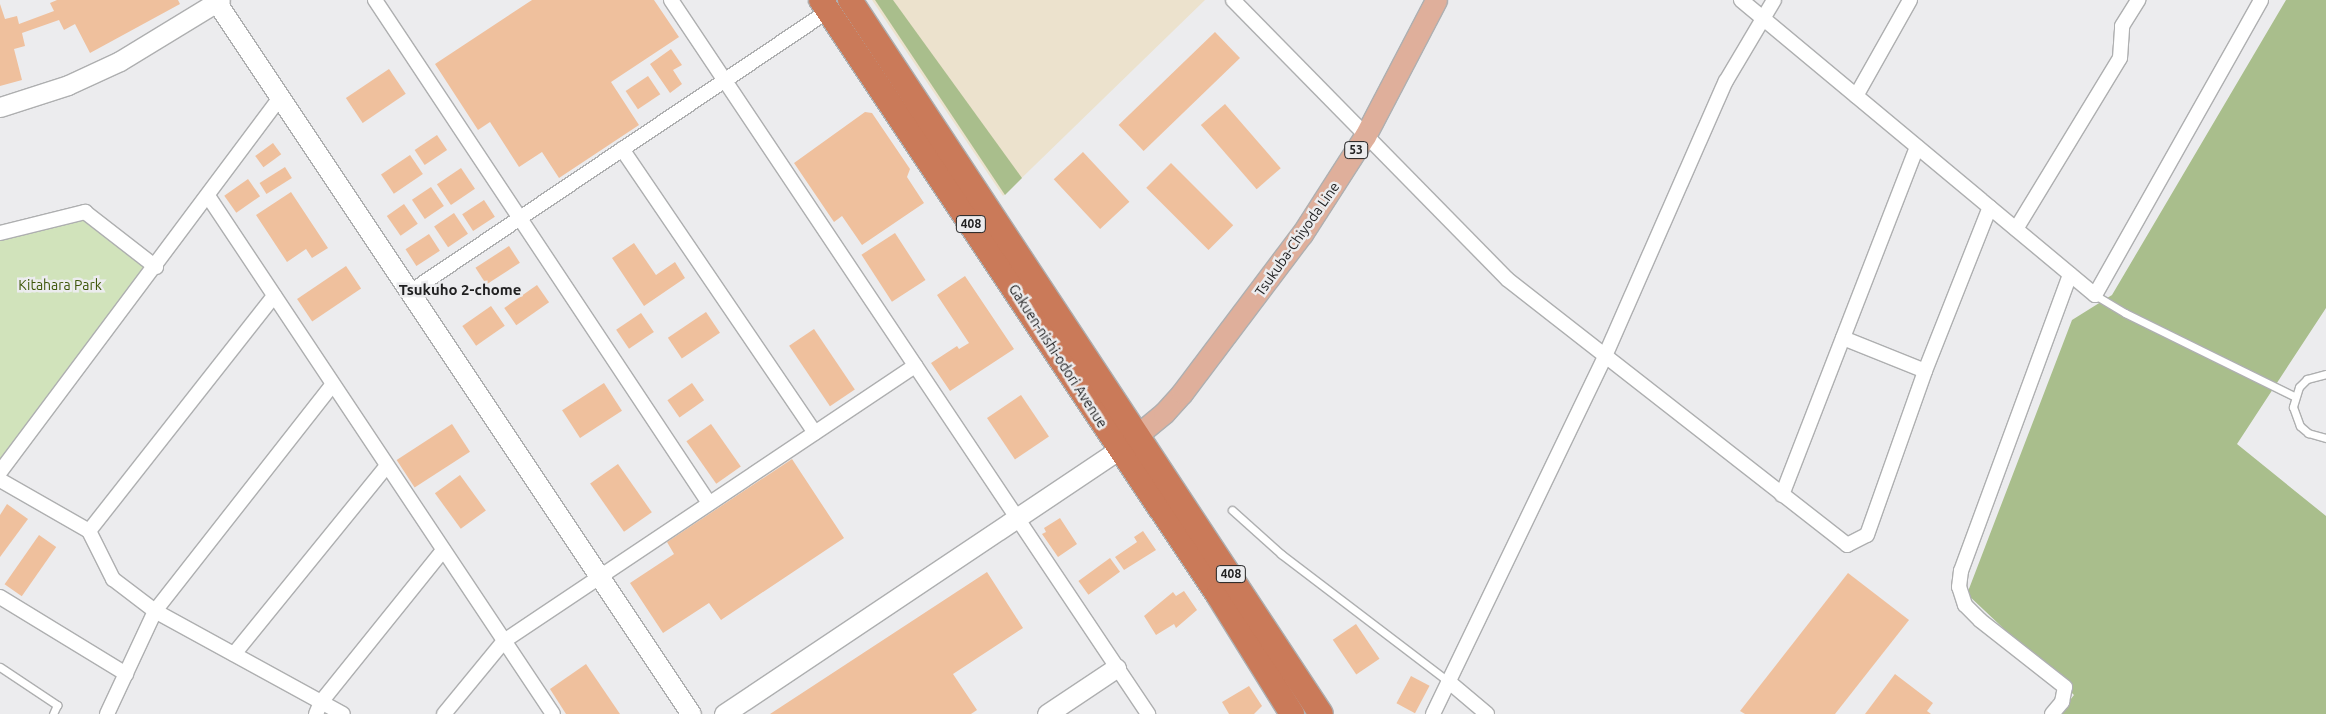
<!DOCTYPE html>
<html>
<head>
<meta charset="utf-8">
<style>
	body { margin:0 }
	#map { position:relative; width:2326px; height:714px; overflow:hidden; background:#ececee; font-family:Ubuntu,sans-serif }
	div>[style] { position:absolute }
	.commercial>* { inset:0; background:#ece2cd }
	.green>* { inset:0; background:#d1e3bb }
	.forest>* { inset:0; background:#a9be8c }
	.building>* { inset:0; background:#efc09d; transform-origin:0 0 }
	.roads { filter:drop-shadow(1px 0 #aeafb0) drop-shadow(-1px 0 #aeafb0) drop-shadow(0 1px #aeafb0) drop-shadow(0 -1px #aeafb0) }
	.lane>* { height:7px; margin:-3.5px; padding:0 3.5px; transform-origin:3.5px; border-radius:3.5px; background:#fff }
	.street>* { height:14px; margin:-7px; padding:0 7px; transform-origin:7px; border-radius:7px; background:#fff }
	.secondary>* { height:19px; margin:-9.5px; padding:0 9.5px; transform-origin:9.5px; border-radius:9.5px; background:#fff }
	.primary>* { height:21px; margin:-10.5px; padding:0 10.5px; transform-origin:10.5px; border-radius:10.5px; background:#dfaf9b }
	.highway>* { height:24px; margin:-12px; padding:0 12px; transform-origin:12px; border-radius:12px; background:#ca7a59 }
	span { translate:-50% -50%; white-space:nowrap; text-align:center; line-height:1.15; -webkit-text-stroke:5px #ececee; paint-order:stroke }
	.shield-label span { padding:1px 4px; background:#ececee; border:1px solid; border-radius:4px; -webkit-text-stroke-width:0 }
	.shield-label { font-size:12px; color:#202021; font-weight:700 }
	.street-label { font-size:14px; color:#202021 }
	.park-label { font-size:14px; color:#3d5609 }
	.neighbourhood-label { font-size:15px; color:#202021; font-weight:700 }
</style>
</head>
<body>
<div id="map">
	<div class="commercial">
		<div style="clip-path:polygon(872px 0,1205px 0,1003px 196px)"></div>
	</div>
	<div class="green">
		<div style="clip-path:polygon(96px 213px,154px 259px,4px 462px,0 459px,0 241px)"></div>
	</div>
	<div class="forest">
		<div style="clip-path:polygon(875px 0,893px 0,1022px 178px,1005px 195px)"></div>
		<div style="clip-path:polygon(2286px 0,2326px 0,2326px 308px,2237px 444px,2326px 516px,2326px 714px,2059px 714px,2074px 695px,1967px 594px,2072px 320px,2112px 295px)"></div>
	</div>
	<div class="building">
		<div style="clip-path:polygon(57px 0,178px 0,180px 4px,90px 53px,75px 24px,64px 30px,59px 20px,22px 33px,25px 46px,14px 49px,22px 80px,0 86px,0 4px,5px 19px,17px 16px,19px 24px,54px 11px,50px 3px)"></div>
		<div style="clip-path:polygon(532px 0,654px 0,679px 37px,611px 82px,639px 125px,559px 178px,542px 152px,519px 167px,490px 122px,478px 130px,435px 64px)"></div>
		<div style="left:1215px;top:32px;width:36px;height:134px;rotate:46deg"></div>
		<div style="clip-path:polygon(671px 49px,682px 65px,673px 70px,682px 84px,670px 93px,650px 64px)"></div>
		<div style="left:389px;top:69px;width:30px;height:52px;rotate:56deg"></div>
		<div style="left:648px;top:76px;width:22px;height:27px;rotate:56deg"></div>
		<div style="left:1225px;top:104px;width:85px;height:32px;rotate:49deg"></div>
		<div style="clip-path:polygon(865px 112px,872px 113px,910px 169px,907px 177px,924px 203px,862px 245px,842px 216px,834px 222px,794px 163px)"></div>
		<div style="left:437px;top:135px;width:18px;height:27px;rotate:56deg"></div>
		<div style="left:273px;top:143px;width:14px;height:22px;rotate:54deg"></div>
		<div style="left:1083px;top:152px;width:68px;height:40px;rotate:47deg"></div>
		<div style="left:410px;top:155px;width:23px;height:35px;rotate:56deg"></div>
		<div style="left:1171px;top:163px;width:88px;height:35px;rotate:45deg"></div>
		<div style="left:285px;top:167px;width:13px;height:30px;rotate:58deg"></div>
		<div style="left:461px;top:168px;width:25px;height:29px;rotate:56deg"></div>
		<div style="left:248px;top:179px;width:21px;height:29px;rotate:55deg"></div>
		<div style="left:431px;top:187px;width:23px;height:23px;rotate:56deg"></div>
		<div style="clip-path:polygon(291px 192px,328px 248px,312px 258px,306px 249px,287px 262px,256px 215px)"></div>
		<div style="left:484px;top:200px;width:20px;height:26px;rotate:57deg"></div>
		<div style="left:404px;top:204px;width:24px;height:21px;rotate:55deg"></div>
		<div style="left:454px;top:213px;width:25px;height:24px;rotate:56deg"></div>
		<div style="left:895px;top:233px;width:56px;height:40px;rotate:57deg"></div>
		<div style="left:429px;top:234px;width:20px;height:28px;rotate:57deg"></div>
		<div style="clip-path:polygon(634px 243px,656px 275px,675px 262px,685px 278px,644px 306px,612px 258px)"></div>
		<div style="left:509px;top:246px;width:20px;height:40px;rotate:57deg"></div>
		<div style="left:346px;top:266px;width:27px;height:59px;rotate:56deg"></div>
		<div style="clip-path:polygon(965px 276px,1014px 349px,950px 391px,931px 363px,957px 346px,959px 349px,969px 343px,937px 295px)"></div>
		<div style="left:537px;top:285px;width:21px;height:40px;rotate:55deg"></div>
		<div style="left:491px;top:306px;width:24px;height:35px;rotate:55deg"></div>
		<div style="left:706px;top:312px;width:25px;height:46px;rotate:56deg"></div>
		<div style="left:641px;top:313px;width:23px;height:30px;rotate:56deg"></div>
		<div style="left:814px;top:329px;width:73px;height:30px;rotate:56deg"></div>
		<div style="left:604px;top:383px;width:33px;height:50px;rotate:57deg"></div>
		<div style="left:692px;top:383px;width:21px;height:30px;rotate:55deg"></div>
		<div style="left:1021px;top:395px;width:50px;height:41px;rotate:56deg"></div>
		<div style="left:452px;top:424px;width:33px;height:66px;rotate:57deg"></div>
		<div style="left:711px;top:424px;width:52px;height:30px;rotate:55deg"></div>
		<div style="clip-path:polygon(792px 459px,844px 538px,721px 620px,709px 603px,663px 633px,630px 583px,674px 554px,667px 542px)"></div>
		<div style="left:618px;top:464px;width:59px;height:34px;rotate:55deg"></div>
		<div style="left:460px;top:475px;width:44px;height:31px;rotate:54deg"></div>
		<div style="clip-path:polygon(7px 504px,28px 519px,0 557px,0 515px)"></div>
		<div style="clip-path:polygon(1060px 518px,1077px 544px,1058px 557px,1042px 534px,1046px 532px,1044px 528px)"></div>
		<div style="clip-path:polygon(1143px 531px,1156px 550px,1124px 570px,1115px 557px,1137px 542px,1134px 537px)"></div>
		<div style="left:39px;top:535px;width:21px;height:60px;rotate:35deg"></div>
		<div style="left:1110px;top:558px;width:17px;height:39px;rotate:54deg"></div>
		<div style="clip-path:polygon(987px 572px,1023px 628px,953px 674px,977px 710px,971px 714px,770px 714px)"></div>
		<div style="clip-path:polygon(1848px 573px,1909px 620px,1835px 714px,1745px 714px,1740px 711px)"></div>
		<div style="clip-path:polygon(1184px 591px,1197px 610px,1176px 628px,1174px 624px,1156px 635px,1144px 616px,1173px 592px,1176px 596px)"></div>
		<div style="left:1356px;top:624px;width:42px;height:28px;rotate:56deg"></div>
		<div style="clip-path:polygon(586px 664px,620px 714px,566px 714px,550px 689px)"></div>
		<div style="clip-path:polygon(1895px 674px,1933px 703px,1927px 711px,1931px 714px,1865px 714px)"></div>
		<div style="left:1411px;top:676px;width:21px;height:31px;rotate:28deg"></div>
		<div style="clip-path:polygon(1249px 686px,1262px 706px,1254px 714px,1229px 714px,1222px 702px)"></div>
	</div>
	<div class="roads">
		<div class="lane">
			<div style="left:2095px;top:295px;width:35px;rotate:31deg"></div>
			<div style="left:2125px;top:313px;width:188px;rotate:26.2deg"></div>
			<div style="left:2326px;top:374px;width:20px;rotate:165deg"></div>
			<div style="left:2307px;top:379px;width:11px;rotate:135deg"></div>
			<div style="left:2299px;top:387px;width:21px;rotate:107deg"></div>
			<div style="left:2293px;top:407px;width:20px;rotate:70deg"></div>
			<div style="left:2300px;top:426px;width:11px;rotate:41deg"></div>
			<div style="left:2308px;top:433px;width:19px;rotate:16deg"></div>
			<div style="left:1232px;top:510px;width:66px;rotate:41.9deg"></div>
			<div style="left:1281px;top:554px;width:210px;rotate:37.3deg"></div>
			<div style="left:0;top:667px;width:69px;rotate:33.7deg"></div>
			<div style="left:57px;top:705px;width:10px;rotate:114deg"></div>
		</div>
		<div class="street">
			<div style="left:375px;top:0;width:604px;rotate:56.42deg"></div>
			<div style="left:671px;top:0;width:859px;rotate:56.25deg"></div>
			<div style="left:1233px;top:0;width:391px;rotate:45.5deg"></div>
			<div style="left:1507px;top:279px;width:432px;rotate:38deg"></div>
			<div style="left:1847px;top:545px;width:22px;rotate:-27deg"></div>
			<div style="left:1867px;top:535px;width:174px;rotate:-70.5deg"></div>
			<div style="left:1925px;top:371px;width:176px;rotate:-68.4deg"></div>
			<div style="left:1741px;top:0;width:461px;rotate:39.8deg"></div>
			<div style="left:2095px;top:295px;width:338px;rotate:-60.6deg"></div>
			<div style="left:1856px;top:96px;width:110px;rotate:-60.6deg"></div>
			<div style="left:622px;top:149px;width:343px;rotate:55.8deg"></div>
			<div style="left:208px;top:196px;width:622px;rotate:56.34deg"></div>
			<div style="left:2016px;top:229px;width:200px;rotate:-58.7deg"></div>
			<div style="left:2120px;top:58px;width:32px;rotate:-86deg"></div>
			<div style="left:2122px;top:26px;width:31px;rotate:-58deg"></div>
			<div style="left:0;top:233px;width:88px;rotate:-13.9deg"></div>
			<div style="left:85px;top:212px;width:90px;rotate:37.8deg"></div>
			<div style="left:410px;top:292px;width:504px;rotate:-33.91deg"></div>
			<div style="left:1843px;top:338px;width:88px;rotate:21.9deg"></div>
			<div style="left:0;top:472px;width:467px;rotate:-53.2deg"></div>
			<div style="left:0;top:480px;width:103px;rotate:29.8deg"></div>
			<div style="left:89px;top:531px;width:54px;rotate:63.4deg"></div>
			<div style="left:113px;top:579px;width:53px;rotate:37.3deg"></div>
			<div style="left:155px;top:611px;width:214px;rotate:28.7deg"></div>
			<div style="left:1782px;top:495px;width:373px;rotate:-68.8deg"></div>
			<div style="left:89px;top:531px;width:299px;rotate:-51.8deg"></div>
			<div style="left:0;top:597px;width:148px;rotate:31.4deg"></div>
			<div style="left:234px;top:654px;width:242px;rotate:-50.9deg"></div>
			<div style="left:1448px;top:681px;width:51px;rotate:40.2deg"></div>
			<div style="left:107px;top:714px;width:114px;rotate:-65deg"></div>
			<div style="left:155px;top:611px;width:288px;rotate:-51.9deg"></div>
			<div style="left:316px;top:714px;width:13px;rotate:-67deg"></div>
			<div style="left:321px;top:702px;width:195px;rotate:-51.2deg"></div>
			<div style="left:444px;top:714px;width:94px;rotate:-50.6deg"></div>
			<div style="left:504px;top:641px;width:495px;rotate:-33.8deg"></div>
			<div style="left:1433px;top:714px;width:397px;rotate:-64.3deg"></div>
			<div style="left:1605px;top:356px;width:300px;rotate:-66.3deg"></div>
			<div style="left:1726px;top:81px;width:94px;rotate:-59.3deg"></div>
			<div style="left:2052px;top:714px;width:16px;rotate:-50deg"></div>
			<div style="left:2062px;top:702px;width:15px;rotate:-79deg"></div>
			<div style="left:2065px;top:687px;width:108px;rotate:-141.8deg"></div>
			<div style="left:1980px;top:620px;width:21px;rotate:-135deg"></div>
			<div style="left:1965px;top:605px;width:19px;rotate:-108deg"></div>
			<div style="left:1959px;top:587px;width:16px;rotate:-83deg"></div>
			<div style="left:1961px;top:571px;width:316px;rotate:-69.8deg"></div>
		</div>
		<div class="secondary">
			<div style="left:215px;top:0;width:858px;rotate:56.31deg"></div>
			<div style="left:0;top:107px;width:71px;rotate:-17.9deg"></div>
			<div style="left:68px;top:85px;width:57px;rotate:-24.8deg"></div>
			<div style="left:120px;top:61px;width:117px;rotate:-31.4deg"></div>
			<div style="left:724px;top:714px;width:476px;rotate:-33.8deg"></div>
			<div style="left:1047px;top:714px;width:83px;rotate:-33.7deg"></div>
		</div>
		<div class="primary">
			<div style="left:1124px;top:446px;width:52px;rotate:-39.5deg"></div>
			<div style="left:1164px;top:413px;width:27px;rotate:-48deg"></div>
			<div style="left:1182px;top:393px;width:199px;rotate:-53deg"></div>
			<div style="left:1302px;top:234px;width:117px;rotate:-57.3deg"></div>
			<div style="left:1365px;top:136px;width:153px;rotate:-62.4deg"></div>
		</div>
		<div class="highway">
			<div style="left:821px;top:0;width:715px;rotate:56.29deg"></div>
			<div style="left:1218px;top:595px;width:140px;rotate:58.1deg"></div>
			<div style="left:850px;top:0;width:855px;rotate:56.59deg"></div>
		</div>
	</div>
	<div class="shield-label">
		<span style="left:1356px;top:150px">53</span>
		<span style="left:971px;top:224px">408</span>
		<span style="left:1231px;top:574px">408</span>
	</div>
	<div class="street-label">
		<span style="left:1297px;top:239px;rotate:-55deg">Tsukuba-Chiyoda Line</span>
		<span style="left:1058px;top:356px;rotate:57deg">Gakuen-nishi-odori Avenue</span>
	</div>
	<div class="park-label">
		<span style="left:60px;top:285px">Kitahara Park</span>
	</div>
	<div class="neighbourhood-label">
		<span style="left:460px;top:290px">Tsukuho 2-chome</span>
	</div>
</div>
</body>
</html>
